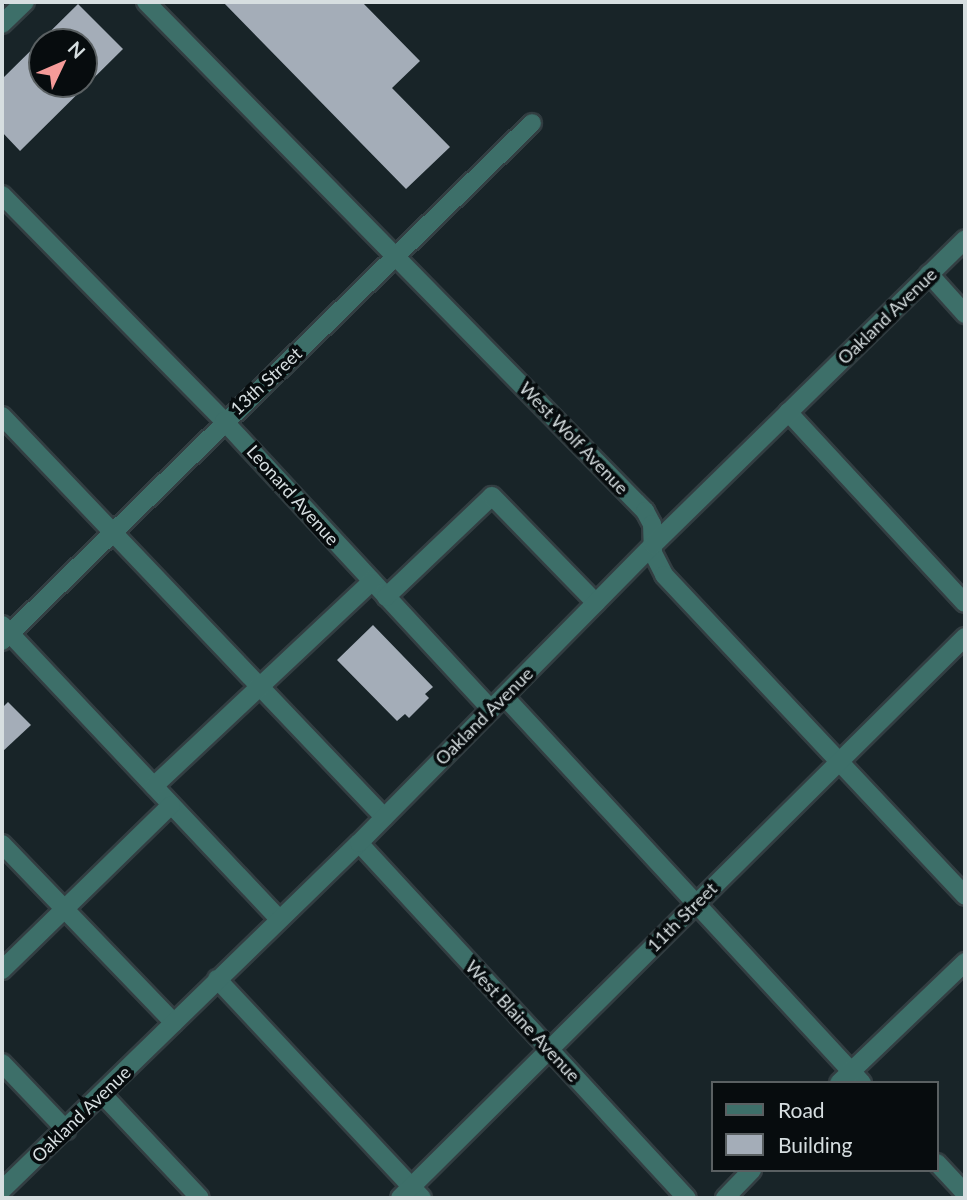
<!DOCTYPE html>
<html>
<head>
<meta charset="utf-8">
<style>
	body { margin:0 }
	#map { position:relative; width:967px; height:1200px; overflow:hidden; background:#182428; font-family:Lato,sans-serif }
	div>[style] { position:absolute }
	.building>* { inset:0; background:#a4adb8 }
	.roads { filter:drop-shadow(2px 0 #333e42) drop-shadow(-2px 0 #333e42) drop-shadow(0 2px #333e42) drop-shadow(0 -2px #333e42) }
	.minor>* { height:18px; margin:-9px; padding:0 9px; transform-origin:9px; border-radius:9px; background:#3d6f69 }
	span { translate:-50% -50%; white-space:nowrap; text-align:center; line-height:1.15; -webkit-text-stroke:7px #070c0e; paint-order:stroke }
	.street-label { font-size:18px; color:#d6dee0 }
	.frame { position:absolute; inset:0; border:4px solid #d6dee0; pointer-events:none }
	.legend { position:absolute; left:711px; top:1081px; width:228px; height:91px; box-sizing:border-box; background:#070c0e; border:2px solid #5a6062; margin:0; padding:9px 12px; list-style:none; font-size:21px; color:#d6dee0 }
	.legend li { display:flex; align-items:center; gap:14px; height:35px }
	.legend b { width:35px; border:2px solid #5a6062 }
	.north { position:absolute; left:28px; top:28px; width:70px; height:70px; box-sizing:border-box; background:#070c0e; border:2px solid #5a6062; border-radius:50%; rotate:46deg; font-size:19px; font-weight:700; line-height:28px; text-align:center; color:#d6dee0 }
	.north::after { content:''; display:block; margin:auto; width:24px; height:32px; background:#f59b99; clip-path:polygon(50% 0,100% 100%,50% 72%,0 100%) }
</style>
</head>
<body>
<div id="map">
	<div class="building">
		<div style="clip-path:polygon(223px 2px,362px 2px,420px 61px,392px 88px,450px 147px,406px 189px)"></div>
		<div style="clip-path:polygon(evenodd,78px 4px,123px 49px,20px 151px,2px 132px,2px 79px,78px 4px,42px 42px,84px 42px,84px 84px,42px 84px,42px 42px)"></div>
		<div style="clip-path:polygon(373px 625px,433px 687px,425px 694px,429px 698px,409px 718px,405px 714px,397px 721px,337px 660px)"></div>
		<div style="clip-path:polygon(8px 702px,31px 725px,2px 752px,2px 708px)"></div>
	</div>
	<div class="roads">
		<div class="minor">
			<div style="left:146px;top:2px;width:713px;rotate:45.57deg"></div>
			<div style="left:645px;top:511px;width:15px;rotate:62deg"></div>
			<div style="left:652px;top:524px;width:29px;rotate:88deg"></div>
			<div style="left:653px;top:553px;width:25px;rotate:63deg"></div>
			<div style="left:664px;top:575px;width:440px;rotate:46.8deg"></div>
			<div style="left:2px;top:24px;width:32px;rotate:-44deg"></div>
			<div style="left:2px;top:195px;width:317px;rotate:45.5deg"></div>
			<div style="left:224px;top:421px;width:393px;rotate:47.2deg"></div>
			<div style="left:929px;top:274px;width:54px;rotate:48deg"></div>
			<div style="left:788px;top:412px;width:260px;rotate:47.2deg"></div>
			<div style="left:2px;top:416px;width:554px;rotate:46.39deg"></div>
			<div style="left:386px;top:597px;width:146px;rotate:-43.6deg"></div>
			<div style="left:492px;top:496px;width:149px;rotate:45.8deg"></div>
			<div style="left:2px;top:625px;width:403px;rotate:46.7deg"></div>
			<div style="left:2px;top:641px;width:741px;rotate:-44.34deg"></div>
			<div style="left:504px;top:696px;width:527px;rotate:47.23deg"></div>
			<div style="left:154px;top:786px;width:299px;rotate:-43.2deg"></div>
			<div style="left:359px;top:843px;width:483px;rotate:47.3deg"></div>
			<div style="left:2px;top:844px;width:248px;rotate:46.1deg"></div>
			<div style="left:2px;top:970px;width:236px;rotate:-44.3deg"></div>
			<div style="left:217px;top:979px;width:300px;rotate:46.9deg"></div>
			<div style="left:2px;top:1063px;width:93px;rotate:46.3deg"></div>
			<div style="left:839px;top:1083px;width:175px;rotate:-43.8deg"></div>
			<div style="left:103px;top:1095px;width:141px;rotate:46.7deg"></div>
			<div style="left:937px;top:1163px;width:41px;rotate:47deg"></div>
			<div style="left:2px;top:1190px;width:498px;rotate:-44.2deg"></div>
			<div style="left:359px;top:843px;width:419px;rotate:-45.4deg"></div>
			<div style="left:653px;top:545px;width:437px;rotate:-44.4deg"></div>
			<div style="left:400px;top:1198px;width:796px;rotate:-44.8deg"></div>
			<div style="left:725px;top:1198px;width:39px;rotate:-46deg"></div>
		</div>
	</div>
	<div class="street-label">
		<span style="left:887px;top:316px;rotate:-44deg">Oakland Avenue</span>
		<span style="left:266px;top:381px;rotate:-43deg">13th Street</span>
		<span style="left:574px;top:438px;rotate:46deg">West Wolf Avenue</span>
		<span style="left:293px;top:495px;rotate:48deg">Leonard Avenue</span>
		<span style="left:484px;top:716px;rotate:-45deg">Oakland Avenue</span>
		<span style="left:682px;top:917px;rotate:-45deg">11th Street</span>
		<span style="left:523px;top:1021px;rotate:47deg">West Blaine Avenue</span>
		<span style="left:81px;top:1114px;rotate:-44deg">Oakland Avenue</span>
	</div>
	<div class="frame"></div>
	<ul class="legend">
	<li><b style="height:9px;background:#3d6f69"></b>Road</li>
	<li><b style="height:19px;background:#a4adb8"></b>Building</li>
	</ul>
	<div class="north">N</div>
</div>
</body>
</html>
